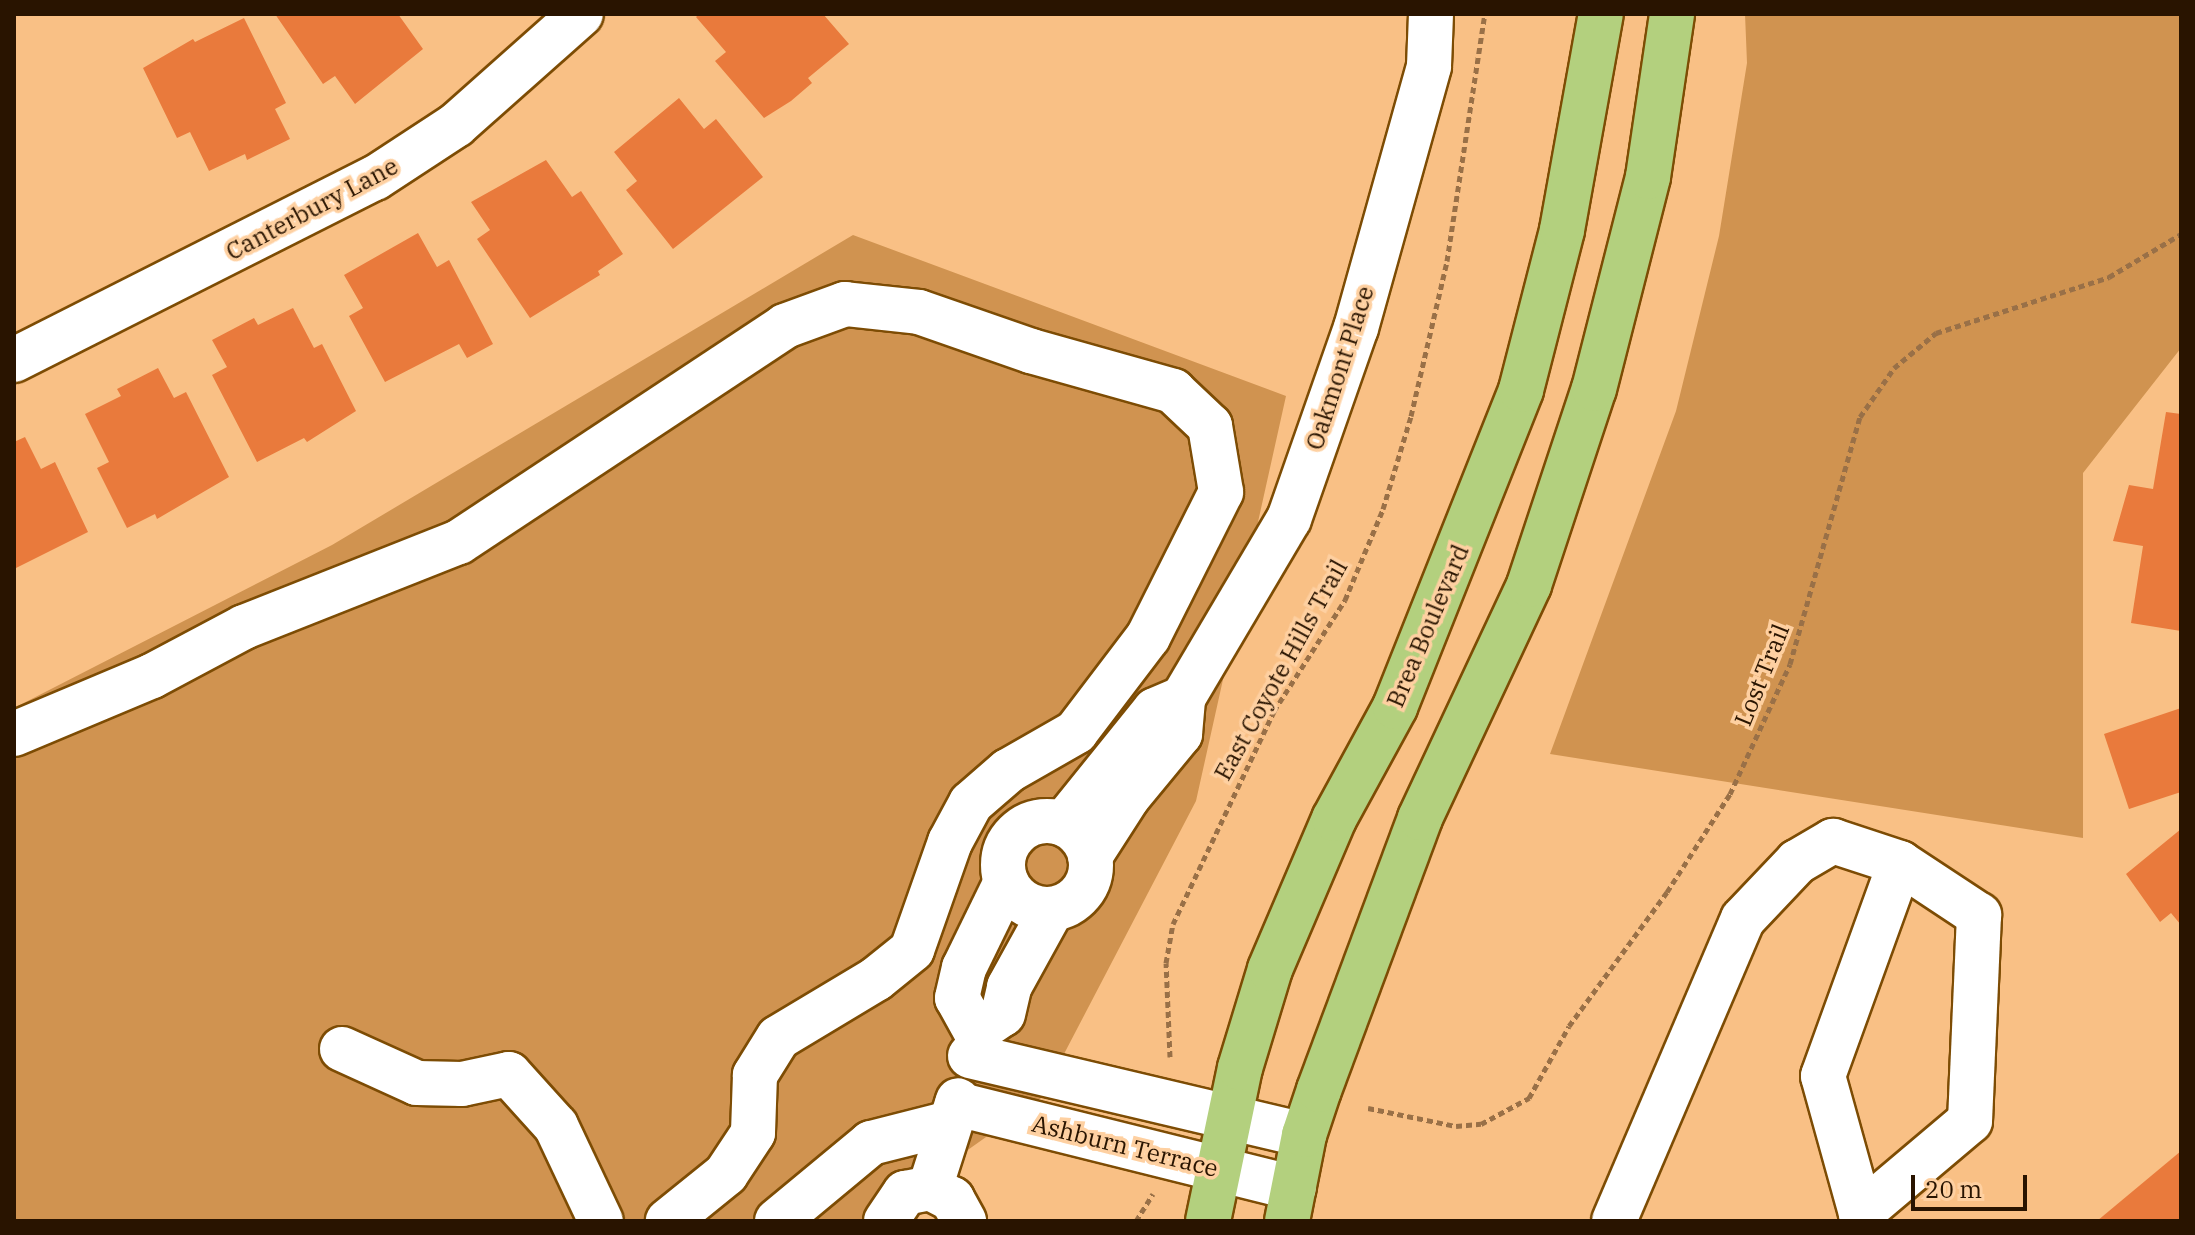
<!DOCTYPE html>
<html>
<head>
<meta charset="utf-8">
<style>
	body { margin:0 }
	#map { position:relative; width:2195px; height:1235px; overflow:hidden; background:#f9c085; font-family:"IBM Plex Serif",serif }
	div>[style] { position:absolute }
	.green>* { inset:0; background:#d09350 }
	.building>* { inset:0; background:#e97a3c }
	.path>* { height:5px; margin-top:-2.5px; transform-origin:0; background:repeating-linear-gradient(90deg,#997047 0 6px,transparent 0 10px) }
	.roads { filter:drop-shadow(2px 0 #7d4c04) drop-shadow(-2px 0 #7d4c04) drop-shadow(0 2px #7d4c04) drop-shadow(0 -2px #7d4c04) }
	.minor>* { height:44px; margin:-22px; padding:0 22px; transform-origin:22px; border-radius:22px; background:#fff }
	.minor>.ring { margin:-22px; padding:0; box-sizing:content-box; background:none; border:44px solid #fff; border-radius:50% }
	.major>* { height:44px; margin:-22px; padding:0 22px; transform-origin:22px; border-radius:22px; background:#b3d07e }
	span { translate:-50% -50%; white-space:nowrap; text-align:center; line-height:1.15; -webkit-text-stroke:7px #fed0a1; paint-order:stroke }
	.street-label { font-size:24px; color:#291400 }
	.frame { position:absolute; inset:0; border:16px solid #291400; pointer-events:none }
	.scale { position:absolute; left:1911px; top:1175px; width:116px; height:36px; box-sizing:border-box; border:4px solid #291400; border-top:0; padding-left:10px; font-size:24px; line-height:28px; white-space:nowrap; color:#291400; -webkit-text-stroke:6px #fed0a1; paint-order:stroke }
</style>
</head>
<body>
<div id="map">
	<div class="green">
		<div style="clip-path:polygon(1745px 14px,2181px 14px,2181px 348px,2083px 473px,2083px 838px,1550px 754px,1676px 411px,1719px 236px,1747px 63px)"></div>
		<div style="clip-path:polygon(853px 235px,1286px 396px,1196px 801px,1041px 1098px,868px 1221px,14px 1221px,14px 708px,332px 545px)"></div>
	</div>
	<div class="building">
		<div style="clip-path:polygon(275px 14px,398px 14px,423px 49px,355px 104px,335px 76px,323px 84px)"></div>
		<div style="clip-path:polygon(699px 14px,823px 14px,849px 44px,808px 78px,812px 83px,791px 101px,764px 118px,715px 61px,726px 52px,696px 17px)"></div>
		<div style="clip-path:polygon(244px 18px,286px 103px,275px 109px,290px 139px,247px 160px,245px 154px,209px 171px,190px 132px,177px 138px,143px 68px,193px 39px,195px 42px)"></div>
		<div style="clip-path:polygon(679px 98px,704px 129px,716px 119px,763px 177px,673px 249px,626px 190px,637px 181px,614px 152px)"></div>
		<div style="clip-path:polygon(546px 160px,572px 197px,581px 191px,623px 254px,598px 271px,600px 275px,530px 318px,477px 239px,490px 230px,471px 202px)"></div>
		<div style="clip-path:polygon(418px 233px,437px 267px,449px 260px,493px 344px,467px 358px,459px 344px,385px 382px,349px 316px,363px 308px,344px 275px)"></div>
		<div style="clip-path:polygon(293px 308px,314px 348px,322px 344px,356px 411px,307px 442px,304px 438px,257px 462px,212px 375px,227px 367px,212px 340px,254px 318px,258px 325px)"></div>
		<div style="clip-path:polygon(158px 368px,174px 398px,186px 392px,229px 477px,157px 519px,155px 514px,127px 528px,97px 468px,109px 462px,85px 414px,121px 396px,117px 389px)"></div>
		<div style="clip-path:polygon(2166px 412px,2181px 414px,2181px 631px,2131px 623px,2143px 546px,2113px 541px,2129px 485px,2153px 489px)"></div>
		<div style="clip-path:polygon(25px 437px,41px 469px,55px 462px,88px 532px,14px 569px,14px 442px)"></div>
		<div style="clip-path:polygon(2181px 708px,2181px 792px,2129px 809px,2104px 734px)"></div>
		<div style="clip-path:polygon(2181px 829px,2181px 925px,2171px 913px,2160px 922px,2126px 874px)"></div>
		<div style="clip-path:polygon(2181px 1151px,2181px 1221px,2097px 1221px)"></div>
	</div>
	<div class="path">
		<div style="left:1170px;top:1057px;width:94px;rotate:-92.4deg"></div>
		<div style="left:1166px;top:963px;width:40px;rotate:-80deg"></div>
		<div style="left:1173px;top:924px;width:236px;rotate:-64.6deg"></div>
		<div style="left:1274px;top:711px;width:132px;rotate:-57.4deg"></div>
		<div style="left:1345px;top:600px;width:99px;rotate:-67.3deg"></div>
		<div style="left:1383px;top:509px;width:97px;rotate:-73.2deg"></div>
		<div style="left:1411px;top:416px;width:159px;rotate:-76.9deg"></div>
		<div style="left:1447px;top:261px;width:250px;rotate:-81.3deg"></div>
		<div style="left:1368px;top:1108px;width:90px;rotate:11.6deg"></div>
		<div style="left:1456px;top:1126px;width:25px;rotate:-5deg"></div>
		<div style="left:1481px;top:1124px;width:55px;rotate:-28.4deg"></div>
		<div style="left:1529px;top:1098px;width:82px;rotate:-60.9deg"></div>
		<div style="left:1569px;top:1026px;width:166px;rotate:-53.8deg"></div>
		<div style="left:1667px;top:892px;width:117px;rotate:-57.3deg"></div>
		<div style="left:1730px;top:794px;width:143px;rotate:-65.2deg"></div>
		<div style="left:1790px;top:664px;width:257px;rotate:-74.2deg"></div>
		<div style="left:1860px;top:417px;width:60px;rotate:-55.2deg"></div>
		<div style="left:1894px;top:368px;width:55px;rotate:-39.8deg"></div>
		<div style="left:1936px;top:333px;width:182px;rotate:-17.9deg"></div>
		<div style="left:2109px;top:277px;width:84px;rotate:-30.8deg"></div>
		<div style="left:1136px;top:1221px;width:32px;rotate:-58deg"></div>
	</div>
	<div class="roads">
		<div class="minor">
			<div style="left:14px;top:360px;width:404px;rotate:-26.8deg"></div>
			<div style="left:375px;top:178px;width:97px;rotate:-33.2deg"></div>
			<div style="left:456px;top:125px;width:167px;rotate:-41.6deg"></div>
			<div style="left:14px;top:734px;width:150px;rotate:-22.8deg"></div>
			<div style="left:152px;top:676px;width:104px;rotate:-28deg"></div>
			<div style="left:244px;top:627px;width:231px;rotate:-21.6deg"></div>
			<div style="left:459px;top:542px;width:391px;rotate:-33.5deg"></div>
			<div style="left:785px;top:326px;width:64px;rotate:-20.1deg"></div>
			<div style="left:845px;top:304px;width:74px;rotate:6.2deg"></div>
			<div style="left:919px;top:312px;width:119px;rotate:19.2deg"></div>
			<div style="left:1031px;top:351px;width:148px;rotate:15.7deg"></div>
			<div style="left:1173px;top:391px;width:51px;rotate:43.4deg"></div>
			<div style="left:1210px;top:426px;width:67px;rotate:80.5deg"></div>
			<div style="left:1221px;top:492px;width:162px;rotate:116.7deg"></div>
			<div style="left:1148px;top:637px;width:119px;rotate:127.2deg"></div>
			<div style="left:1076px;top:732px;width:78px;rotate:150.2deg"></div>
			<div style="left:1008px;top:771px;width:49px;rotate:139.1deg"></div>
			<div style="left:971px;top:803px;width:44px;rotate:118.3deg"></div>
			<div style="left:950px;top:842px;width:114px;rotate:109.4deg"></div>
			<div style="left:912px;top:950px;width:46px;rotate:141.1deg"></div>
			<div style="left:876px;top:979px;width:114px;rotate:149deg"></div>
			<div style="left:778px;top:1038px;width:44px;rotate:121.9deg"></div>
			<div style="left:755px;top:1075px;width:58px;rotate:92deg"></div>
			<div style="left:753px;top:1133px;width:49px;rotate:123.4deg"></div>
			<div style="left:726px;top:1174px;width:75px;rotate:141deg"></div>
			<div class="ring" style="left:1003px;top:821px;width:44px;height:44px"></div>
			<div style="left:1063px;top:824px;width:146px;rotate:-51.1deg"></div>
			<div style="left:1155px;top:710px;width:30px;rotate:-23deg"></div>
			<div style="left:1090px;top:856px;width:70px;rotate:-57.2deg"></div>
			<div style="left:1128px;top:797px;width:82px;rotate:-50.5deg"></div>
			<div style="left:1180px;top:734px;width:36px;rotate:-85deg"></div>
			<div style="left:1183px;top:698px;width:208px;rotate:-59.4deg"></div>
			<div style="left:1289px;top:519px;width:202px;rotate:-70.7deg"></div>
			<div style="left:1356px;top:328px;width:272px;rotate:-74.4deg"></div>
			<div style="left:1429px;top:66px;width:52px;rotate:-87.8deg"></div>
			<div style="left:976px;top:1032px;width:39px;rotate:-119deg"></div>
			<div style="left:957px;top:998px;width:31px;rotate:-77deg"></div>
			<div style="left:964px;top:968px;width:96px;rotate:-64deg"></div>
			<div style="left:976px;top:1032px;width:32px;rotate:-34deg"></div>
			<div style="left:1003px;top:1014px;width:28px;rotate:-77deg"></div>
			<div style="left:1009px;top:987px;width:89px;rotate:-61.1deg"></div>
			<div style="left:342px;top:1049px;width:82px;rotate:24.4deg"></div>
			<div style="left:417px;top:1083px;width:45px;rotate:1.3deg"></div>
			<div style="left:462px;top:1084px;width:48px;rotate:-12deg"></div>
			<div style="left:509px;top:1074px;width:70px;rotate:47.9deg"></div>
			<div style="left:556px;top:1126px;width:105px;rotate:64.7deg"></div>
			<div style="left:970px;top:1056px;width:343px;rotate:13.3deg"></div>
			<div style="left:957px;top:1104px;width:347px;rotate:14deg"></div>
			<div style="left:930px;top:1188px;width:92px;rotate:-72.3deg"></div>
			<div style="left:777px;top:1221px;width:122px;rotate:-39.7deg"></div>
			<div style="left:871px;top:1143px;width:81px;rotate:-14.2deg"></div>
			<div style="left:886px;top:1221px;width:34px;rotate:-56deg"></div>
			<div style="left:905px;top:1193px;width:25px;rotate:-11deg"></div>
			<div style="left:930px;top:1188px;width:25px;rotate:27deg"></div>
			<div style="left:952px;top:1199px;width:25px;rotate:61deg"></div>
			<div style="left:1614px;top:1221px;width:328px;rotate:-66.9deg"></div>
			<div style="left:1743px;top:919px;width:79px;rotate:-46.5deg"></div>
			<div style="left:1797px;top:862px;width:42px;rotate:-30.3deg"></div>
			<div style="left:1833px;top:841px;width:71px;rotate:18.2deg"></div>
			<div style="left:1900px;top:863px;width:95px;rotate:33.4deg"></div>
			<div style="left:1979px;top:915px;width:206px;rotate:92.5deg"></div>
			<div style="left:1970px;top:1121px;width:143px;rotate:139.8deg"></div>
			<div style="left:1861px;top:1213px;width:142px;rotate:-105.5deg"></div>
			<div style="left:1823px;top:1076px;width:226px;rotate:-70.1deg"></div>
		</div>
		<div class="major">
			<div style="left:1208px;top:1221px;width:156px;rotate:-78.2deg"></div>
			<div style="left:1240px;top:1068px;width:103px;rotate:-73.1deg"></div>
			<div style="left:1270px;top:969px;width:163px;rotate:-66.9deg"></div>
			<div style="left:1334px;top:819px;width:128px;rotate:-61.4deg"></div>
			<div style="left:1395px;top:707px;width:341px;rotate:-68.3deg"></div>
			<div style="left:1521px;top:390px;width:165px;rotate:-75.6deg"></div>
			<div style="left:1562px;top:230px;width:219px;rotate:-79.8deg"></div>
			<div style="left:1287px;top:1221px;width:88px;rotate:-78.8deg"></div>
			<div style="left:1304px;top:1135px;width:47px;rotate:-71.6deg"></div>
			<div style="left:1319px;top:1090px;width:290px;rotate:-69.6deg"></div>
			<div style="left:1420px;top:818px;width:257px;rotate:-64.9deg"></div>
			<div style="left:1529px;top:585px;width:206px;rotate:-71.7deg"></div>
			<div style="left:1594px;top:389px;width:219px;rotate:-75.7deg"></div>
			<div style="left:1648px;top:177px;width:165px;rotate:-81.6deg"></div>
		</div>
	</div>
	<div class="street-label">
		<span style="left:312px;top:209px;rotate:-28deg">Canterbury Lane</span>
		<span style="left:1340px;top:368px;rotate:-72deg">Oakmont Place</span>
		<span style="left:1428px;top:626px;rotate:-67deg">Brea Boulevard</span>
		<span style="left:1281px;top:670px;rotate:-61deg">East Coyote Hills Trail</span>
		<span style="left:1762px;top:675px;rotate:-68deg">Lost Trail</span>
		<span style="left:1125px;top:1146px;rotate:14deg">Ashburn Terrace</span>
	</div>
	<div class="frame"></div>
	<div class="scale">20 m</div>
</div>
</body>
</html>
